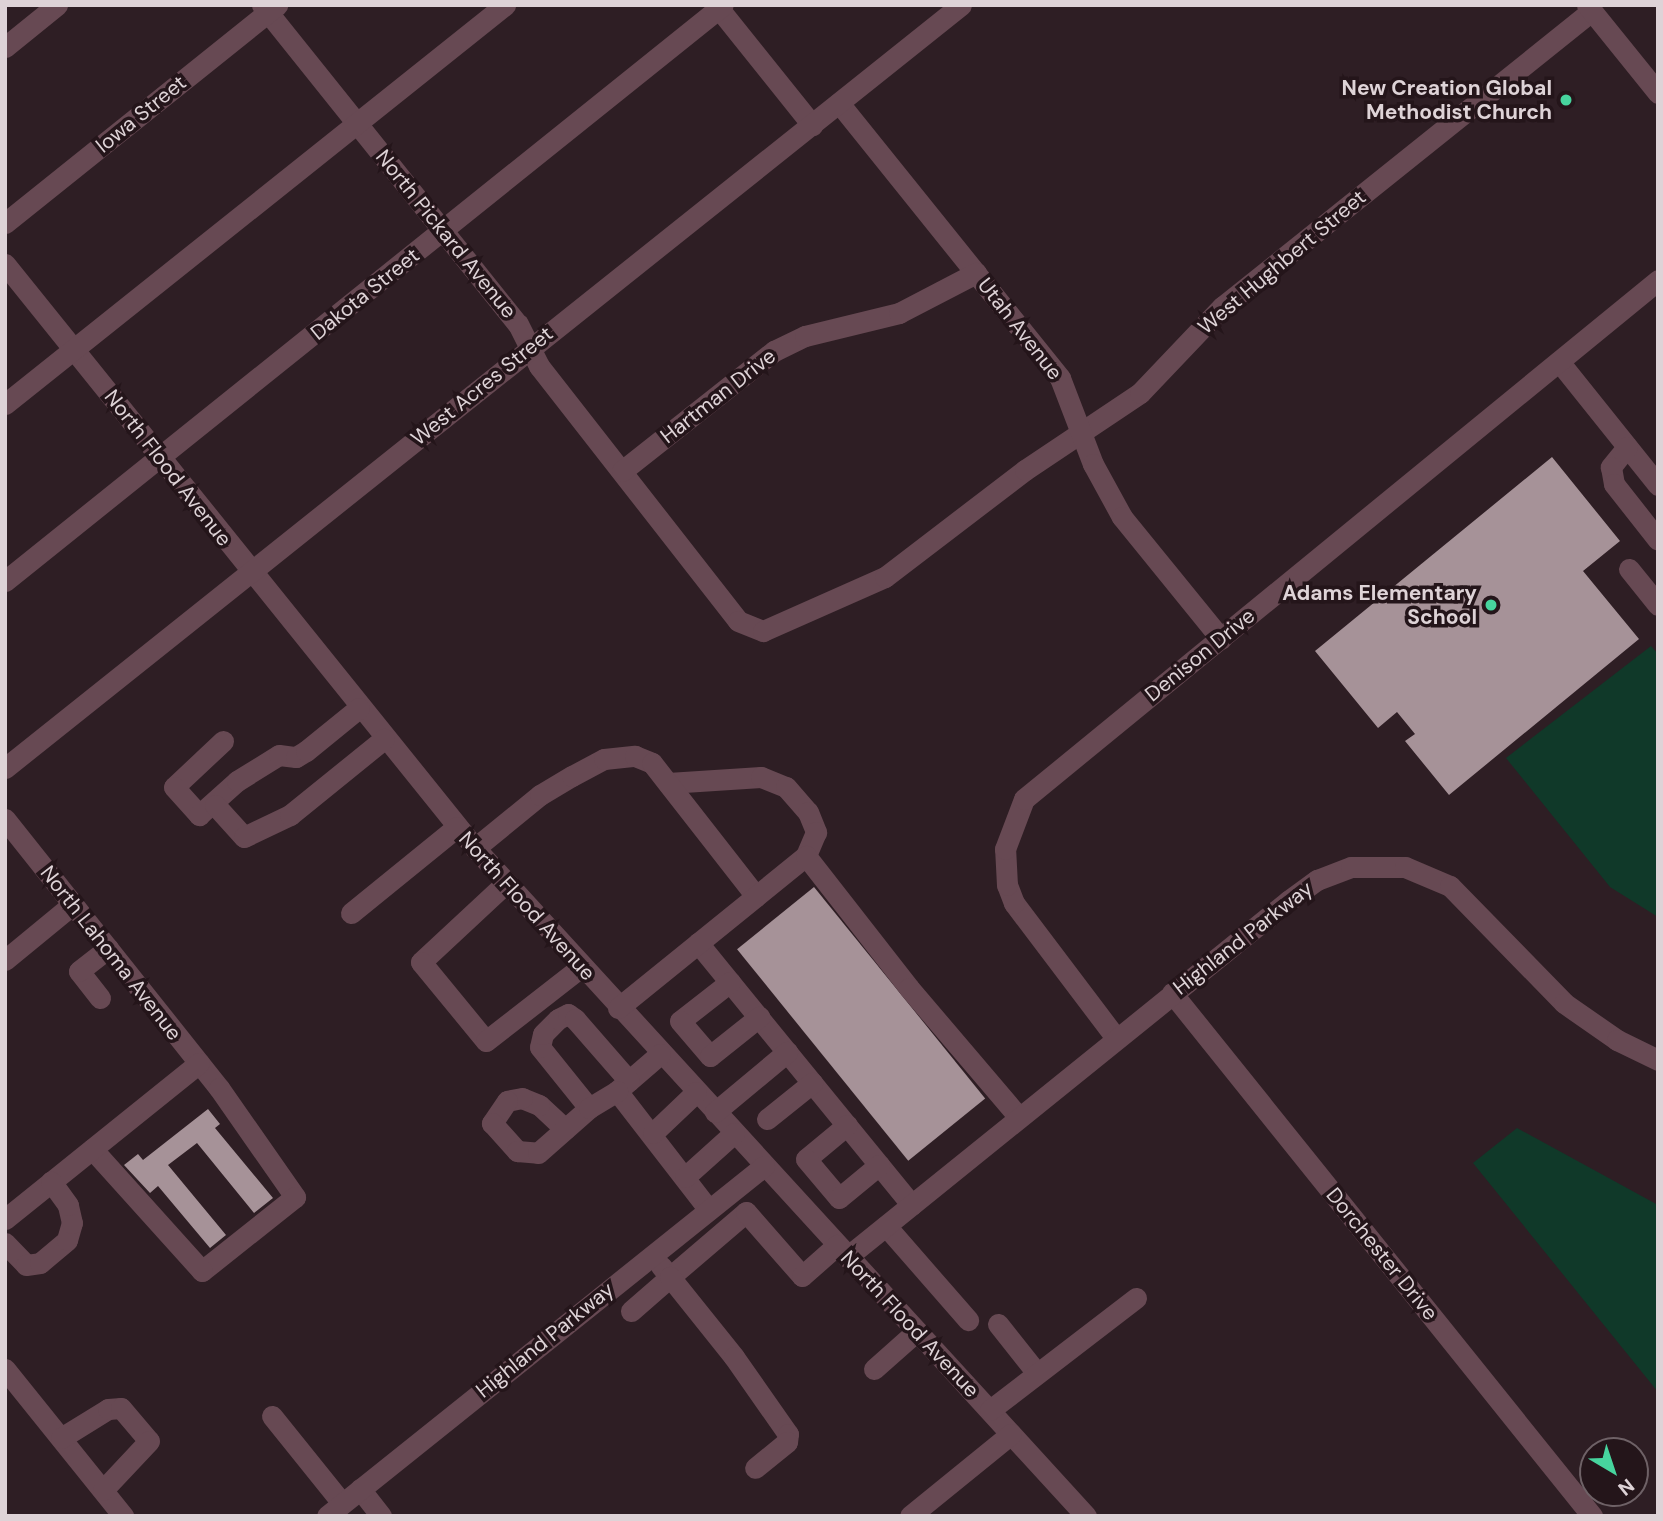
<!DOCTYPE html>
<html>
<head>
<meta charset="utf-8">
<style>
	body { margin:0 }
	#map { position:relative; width:1663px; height:1521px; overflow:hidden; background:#2e1e24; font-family:"DM Sans",sans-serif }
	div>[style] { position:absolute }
	.green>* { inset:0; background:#103929 }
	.building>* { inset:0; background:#a69298; transform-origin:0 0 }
	.minor>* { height:21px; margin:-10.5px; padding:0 10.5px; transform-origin:10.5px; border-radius:10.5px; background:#674953 }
	.dots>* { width:19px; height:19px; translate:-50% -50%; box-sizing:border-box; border:4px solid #24151a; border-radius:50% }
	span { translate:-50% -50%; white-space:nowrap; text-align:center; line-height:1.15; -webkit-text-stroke:7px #24151a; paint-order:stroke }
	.poi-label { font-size:21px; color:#ded3d7; font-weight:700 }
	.right { translate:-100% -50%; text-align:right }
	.street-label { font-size:21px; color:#ded3d7 }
	.frame { position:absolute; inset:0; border:7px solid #ded3d7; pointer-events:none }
	.north { position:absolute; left:1579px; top:1437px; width:70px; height:70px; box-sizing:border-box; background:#24151a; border:2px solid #6e6166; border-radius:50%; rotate:141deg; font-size:19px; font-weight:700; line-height:28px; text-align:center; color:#ded3d7 }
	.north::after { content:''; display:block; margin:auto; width:24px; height:32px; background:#47d49e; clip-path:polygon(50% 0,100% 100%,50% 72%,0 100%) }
</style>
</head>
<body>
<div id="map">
	<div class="green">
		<div style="clip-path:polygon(1651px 646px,1658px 654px,1658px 917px,1610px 887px,1506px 758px)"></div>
		<div style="clip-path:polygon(1517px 1128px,1658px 1205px,1658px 1392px,1473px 1163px)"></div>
	</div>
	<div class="building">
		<div style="clip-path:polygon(1552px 457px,1620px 541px,1583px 571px,1639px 639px,1449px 795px,1405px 741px,1415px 734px,1397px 712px,1378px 728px,1315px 651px)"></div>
		<div style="left:814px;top:887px;width:272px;height:99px;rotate:51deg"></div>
		<div style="clip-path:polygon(208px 1109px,220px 1124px,215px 1128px,273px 1198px,254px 1213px,197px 1143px,168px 1165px,226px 1235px,210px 1248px,158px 1186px,150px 1193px,124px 1165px,138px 1154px,143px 1160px)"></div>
	</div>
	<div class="minor">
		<div style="left:262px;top:5px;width:409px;rotate:51.3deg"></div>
		<div style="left:518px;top:324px;width:47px;rotate:63.4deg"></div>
		<div style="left:539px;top:366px;width:323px;rotate:52deg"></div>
		<div style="left:738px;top:621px;width:27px;rotate:22deg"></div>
		<div style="left:763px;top:631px;width:133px;rotate:-23.9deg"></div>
		<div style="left:885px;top:577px;width:176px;rotate:-37.4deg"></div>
		<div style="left:1025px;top:470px;width:138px;rotate:-33.8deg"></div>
		<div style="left:1140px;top:393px;width:119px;rotate:-46.4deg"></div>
		<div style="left:1222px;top:307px;width:473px;rotate:-38.7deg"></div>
		<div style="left:716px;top:5px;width:154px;rotate:51.3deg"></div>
		<div style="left:1587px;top:5px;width:113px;rotate:51.1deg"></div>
		<div style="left:5px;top:47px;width:67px;rotate:-38.9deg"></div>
		<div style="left:839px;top:103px;width:353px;rotate:51.2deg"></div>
		<div style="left:1060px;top:378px;width:92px;rotate:69deg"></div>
		<div style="left:1093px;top:464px;width:60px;rotate:61.3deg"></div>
		<div style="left:1122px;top:517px;width:157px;rotate:50.9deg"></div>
		<div style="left:5px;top:223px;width:349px;rotate:-38.7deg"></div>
		<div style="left:5px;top:264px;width:750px;rotate:51.17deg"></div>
		<div style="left:475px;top:848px;width:905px;rotate:47.55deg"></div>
		<div style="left:1561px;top:364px;width:155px;rotate:51.3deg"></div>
		<div style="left:5px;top:404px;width:640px;rotate:-38.59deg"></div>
		<div style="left:1627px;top:447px;width:26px;rotate:129deg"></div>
		<div style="left:1611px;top:467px;width:17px;rotate:80deg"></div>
		<div style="left:1614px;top:484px;width:71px;rotate:51.8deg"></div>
		<div style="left:622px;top:471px;width:194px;rotate:-38.3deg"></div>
		<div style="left:774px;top:351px;width:34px;rotate:-26deg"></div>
		<div style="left:805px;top:336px;width:97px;rotate:-13.7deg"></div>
		<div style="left:899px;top:313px;width:87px;rotate:-27.5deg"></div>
		<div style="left:1629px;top:569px;width:46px;rotate:51.1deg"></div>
		<div style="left:5px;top:581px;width:920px;rotate:-38.74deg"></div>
		<div style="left:223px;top:741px;width:67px;rotate:136.8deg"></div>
		<div style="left:174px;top:787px;width:38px;rotate:48deg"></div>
		<div style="left:199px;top:815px;width:51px;rotate:-41.8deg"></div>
		<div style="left:237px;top:781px;width:49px;rotate:-31.8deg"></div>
		<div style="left:279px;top:755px;width:17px;rotate:7deg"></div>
		<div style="left:296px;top:757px;width:12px;rotate:-31deg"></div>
		<div style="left:306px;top:751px;width:68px;rotate:-39.1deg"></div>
		<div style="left:5px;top:768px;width:1223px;rotate:-38.59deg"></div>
		<div style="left:668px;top:783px;width:93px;rotate:-3.7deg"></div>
		<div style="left:761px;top:777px;width:27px;rotate:22deg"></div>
		<div style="left:786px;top:787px;width:33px;rotate:49deg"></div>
		<div style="left:808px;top:812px;width:22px;rotate:68deg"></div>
		<div style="left:816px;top:832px;width:26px;rotate:113deg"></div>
		<div style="left:215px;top:805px;width:43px;rotate:47.8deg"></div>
		<div style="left:244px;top:837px;width:51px;rotate:-25.6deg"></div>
		<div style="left:290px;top:815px;width:121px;rotate:-39deg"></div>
		<div style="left:5px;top:819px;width:344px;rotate:51.5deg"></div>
		<div style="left:219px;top:1088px;width:133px;rotate:55.1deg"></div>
		<div style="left:295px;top:1197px;width:119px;rotate:141.5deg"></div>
		<div style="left:202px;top:1271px;width:164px;rotate:-132deg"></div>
		<div style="left:475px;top:848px;width:84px;rotate:-39.2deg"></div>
		<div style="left:540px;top:795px;width:37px;rotate:-31deg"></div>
		<div style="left:572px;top:776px;width:36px;rotate:-28deg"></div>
		<div style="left:604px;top:759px;width:31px;rotate:-6deg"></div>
		<div style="left:635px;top:756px;width:18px;rotate:22deg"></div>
		<div style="left:652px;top:763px;width:169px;rotate:52deg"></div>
		<div style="left:506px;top:883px;width:116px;rotate:137.1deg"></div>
		<div style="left:421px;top:962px;width:102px;rotate:50.6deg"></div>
		<div style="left:486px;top:1041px;width:120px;rotate:-37.9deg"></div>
		<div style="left:351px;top:913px;width:136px;rotate:-39.1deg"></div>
		<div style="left:698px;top:943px;width:338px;rotate:50.8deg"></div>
		<div style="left:5px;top:960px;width:88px;rotate:-39.5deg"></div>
		<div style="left:730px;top:982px;width:63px;rotate:142deg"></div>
		<div style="left:680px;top:1021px;width:46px;rotate:49.4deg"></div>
		<div style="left:710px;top:1056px;width:63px;rotate:-38.5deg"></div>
		<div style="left:1172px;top:993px;width:671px;rotate:51.23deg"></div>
		<div style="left:100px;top:998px;width:34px;rotate:-128deg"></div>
		<div style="left:79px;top:971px;width:37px;rotate:-38deg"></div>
		<div style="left:618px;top:1008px;width:242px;rotate:-39deg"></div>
		<div style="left:806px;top:856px;width:167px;rotate:52deg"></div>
		<div style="left:909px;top:988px;width:168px;rotate:49.6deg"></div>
		<div style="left:1116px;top:1038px;width:169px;rotate:-127.1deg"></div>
		<div style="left:1014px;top:903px;width:19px;rotate:-111deg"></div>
		<div style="left:1007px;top:885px;width:36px;rotate:-93deg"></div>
		<div style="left:1005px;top:849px;width:53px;rotate:-69.2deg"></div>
		<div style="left:1024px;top:799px;width:819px;rotate:-39.3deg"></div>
		<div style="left:660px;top:1054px;width:57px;rotate:139.3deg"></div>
		<div style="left:617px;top:1091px;width:150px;rotate:52.3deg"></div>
		<div style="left:589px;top:1108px;width:78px;rotate:-128.8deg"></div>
		<div style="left:540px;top:1047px;width:13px;rotate:-77deg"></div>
		<div style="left:543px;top:1034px;width:21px;rotate:-45deg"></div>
		<div style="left:558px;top:1019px;width:11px;rotate:-27deg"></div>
		<div style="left:568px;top:1014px;width:9px;rotate:36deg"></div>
		<div style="left:575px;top:1019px;width:82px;rotate:48.9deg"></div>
		<div style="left:715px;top:1112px;width:94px;rotate:-39.8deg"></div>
		<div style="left:767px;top:1119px;width:58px;rotate:-38.7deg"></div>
		<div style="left:847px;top:1125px;width:53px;rotate:140.3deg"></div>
		<div style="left:806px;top:1159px;width:51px;rotate:49.8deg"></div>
		<div style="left:839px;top:1198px;width:52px;rotate:-39.5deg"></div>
		<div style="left:565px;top:1129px;width:35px;rotate:-137deg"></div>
		<div style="left:539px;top:1105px;width:18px;rotate:-158deg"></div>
		<div style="left:522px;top:1098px;width:15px;rotate:169deg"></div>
		<div style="left:507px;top:1101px;width:27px;rotate:124deg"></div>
		<div style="left:492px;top:1123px;width:38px;rotate:48deg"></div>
		<div style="left:517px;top:1151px;width:21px;rotate:5deg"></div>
		<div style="left:538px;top:1153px;width:68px;rotate:-41.4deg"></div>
		<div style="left:589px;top:1108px;width:33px;rotate:-31deg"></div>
		<div style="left:653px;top:1133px;width:59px;rotate:-43.6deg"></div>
		<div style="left:685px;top:1177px;width:66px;rotate:-41.9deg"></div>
		<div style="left:5px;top:1219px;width:249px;rotate:-38.8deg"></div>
		<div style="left:886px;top:1226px;width:125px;rotate:48.9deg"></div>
		<div style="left:5px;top:1243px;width:30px;rotate:46deg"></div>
		<div style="left:26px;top:1265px;width:14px;rotate:-8deg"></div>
		<div style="left:40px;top:1263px;width:35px;rotate:-40deg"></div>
		<div style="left:67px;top:1240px;width:18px;rotate:-74deg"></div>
		<div style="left:72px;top:1223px;width:18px;rotate:-103deg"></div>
		<div style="left:68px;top:1205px;width:29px;rotate:-126deg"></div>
		<div style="left:847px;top:1257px;width:567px;rotate:-38.91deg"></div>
		<div style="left:1288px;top:901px;width:36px;rotate:-36deg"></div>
		<div style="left:1317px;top:880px;width:36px;rotate:-21deg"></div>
		<div style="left:1351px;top:867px;width:54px"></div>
		<div style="left:1405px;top:867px;width:49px;rotate:22.9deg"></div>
		<div style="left:1450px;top:886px;width:163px;rotate:45.7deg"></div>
		<div style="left:1564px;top:1003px;width:65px;rotate:34.9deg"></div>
		<div style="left:1617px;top:1040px;width:46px;rotate:26deg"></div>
		<div style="left:661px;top:1266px;width:14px;rotate:51deg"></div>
		<div style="left:670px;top:1277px;width:100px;rotate:-40.5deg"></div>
		<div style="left:746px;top:1212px;width:85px;rotate:48.8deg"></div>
		<div style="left:802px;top:1276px;width:47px;rotate:-41.5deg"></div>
		<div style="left:631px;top:1311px;width:52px;rotate:-41.1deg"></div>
		<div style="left:670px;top:1277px;width:102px;rotate:51.3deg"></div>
		<div style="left:734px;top:1357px;width:94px;rotate:55deg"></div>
		<div style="left:788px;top:1434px;width:8px;rotate:97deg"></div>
		<div style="left:787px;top:1442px;width:41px;rotate:140.9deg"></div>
		<div style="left:998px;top:1324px;width:61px;rotate:51.6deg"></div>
		<div style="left:5px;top:1369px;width:189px;rotate:51.2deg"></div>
		<div style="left:874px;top:1369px;width:57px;rotate:-41.5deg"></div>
		<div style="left:990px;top:1410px;width:184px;rotate:-37.5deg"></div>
		<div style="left:272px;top:1416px;width:112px;rotate:51.2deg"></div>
		<div style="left:61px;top:1438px;width:55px;rotate:-31.7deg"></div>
		<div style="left:108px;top:1409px;width:13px;rotate:-4deg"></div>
		<div style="left:121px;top:1408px;width:43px;rotate:49.7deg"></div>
		<div style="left:149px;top:1441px;width:67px;rotate:133.2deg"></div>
		<div style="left:360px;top:1489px;width:34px;rotate:52deg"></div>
		<div style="left:327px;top:1516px;width:560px;rotate:-38.69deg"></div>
		<div style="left:910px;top:1516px;width:130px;rotate:-39.1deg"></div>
	</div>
	<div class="dots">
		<div style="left:1566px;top:100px;background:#47d49e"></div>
		<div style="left:1491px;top:605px;background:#47d49e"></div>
	</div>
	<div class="poi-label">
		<span class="right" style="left:1552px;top:100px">New Creation Global<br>Methodist Church</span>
		<span class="right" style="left:1477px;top:605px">Adams Elementary<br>School</span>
	</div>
	<div class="street-label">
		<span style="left:141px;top:114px;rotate:-39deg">Iowa Street</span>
		<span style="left:446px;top:234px;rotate:51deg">North Pickard Avenue</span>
		<span style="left:1282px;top:262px;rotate:-40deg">West Hughbert Street</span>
		<span style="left:365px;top:294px;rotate:-39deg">Dakota Street</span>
		<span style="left:1020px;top:329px;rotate:52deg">Utah Avenue</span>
		<span style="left:482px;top:386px;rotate:-39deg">West Acres Street</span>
		<span style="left:718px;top:396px;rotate:-38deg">Hartman Drive</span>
		<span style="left:168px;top:468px;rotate:52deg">North Flood Avenue</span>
		<span style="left:1200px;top:655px;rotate:-39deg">Denison Drive</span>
		<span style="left:527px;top:906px;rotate:48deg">North Flood Avenue</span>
		<span style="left:1243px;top:938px;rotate:-38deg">Highland Parkway</span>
		<span style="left:111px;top:953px;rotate:52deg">North Lahoma Avenue</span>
		<span style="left:1382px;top:1254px;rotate:51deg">Dorchester Drive</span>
		<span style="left:910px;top:1324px;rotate:47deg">North Flood Avenue</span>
		<span style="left:545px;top:1340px;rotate:-39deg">Highland Parkway</span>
	</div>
	<div class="frame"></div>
	<div class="north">N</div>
</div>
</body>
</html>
